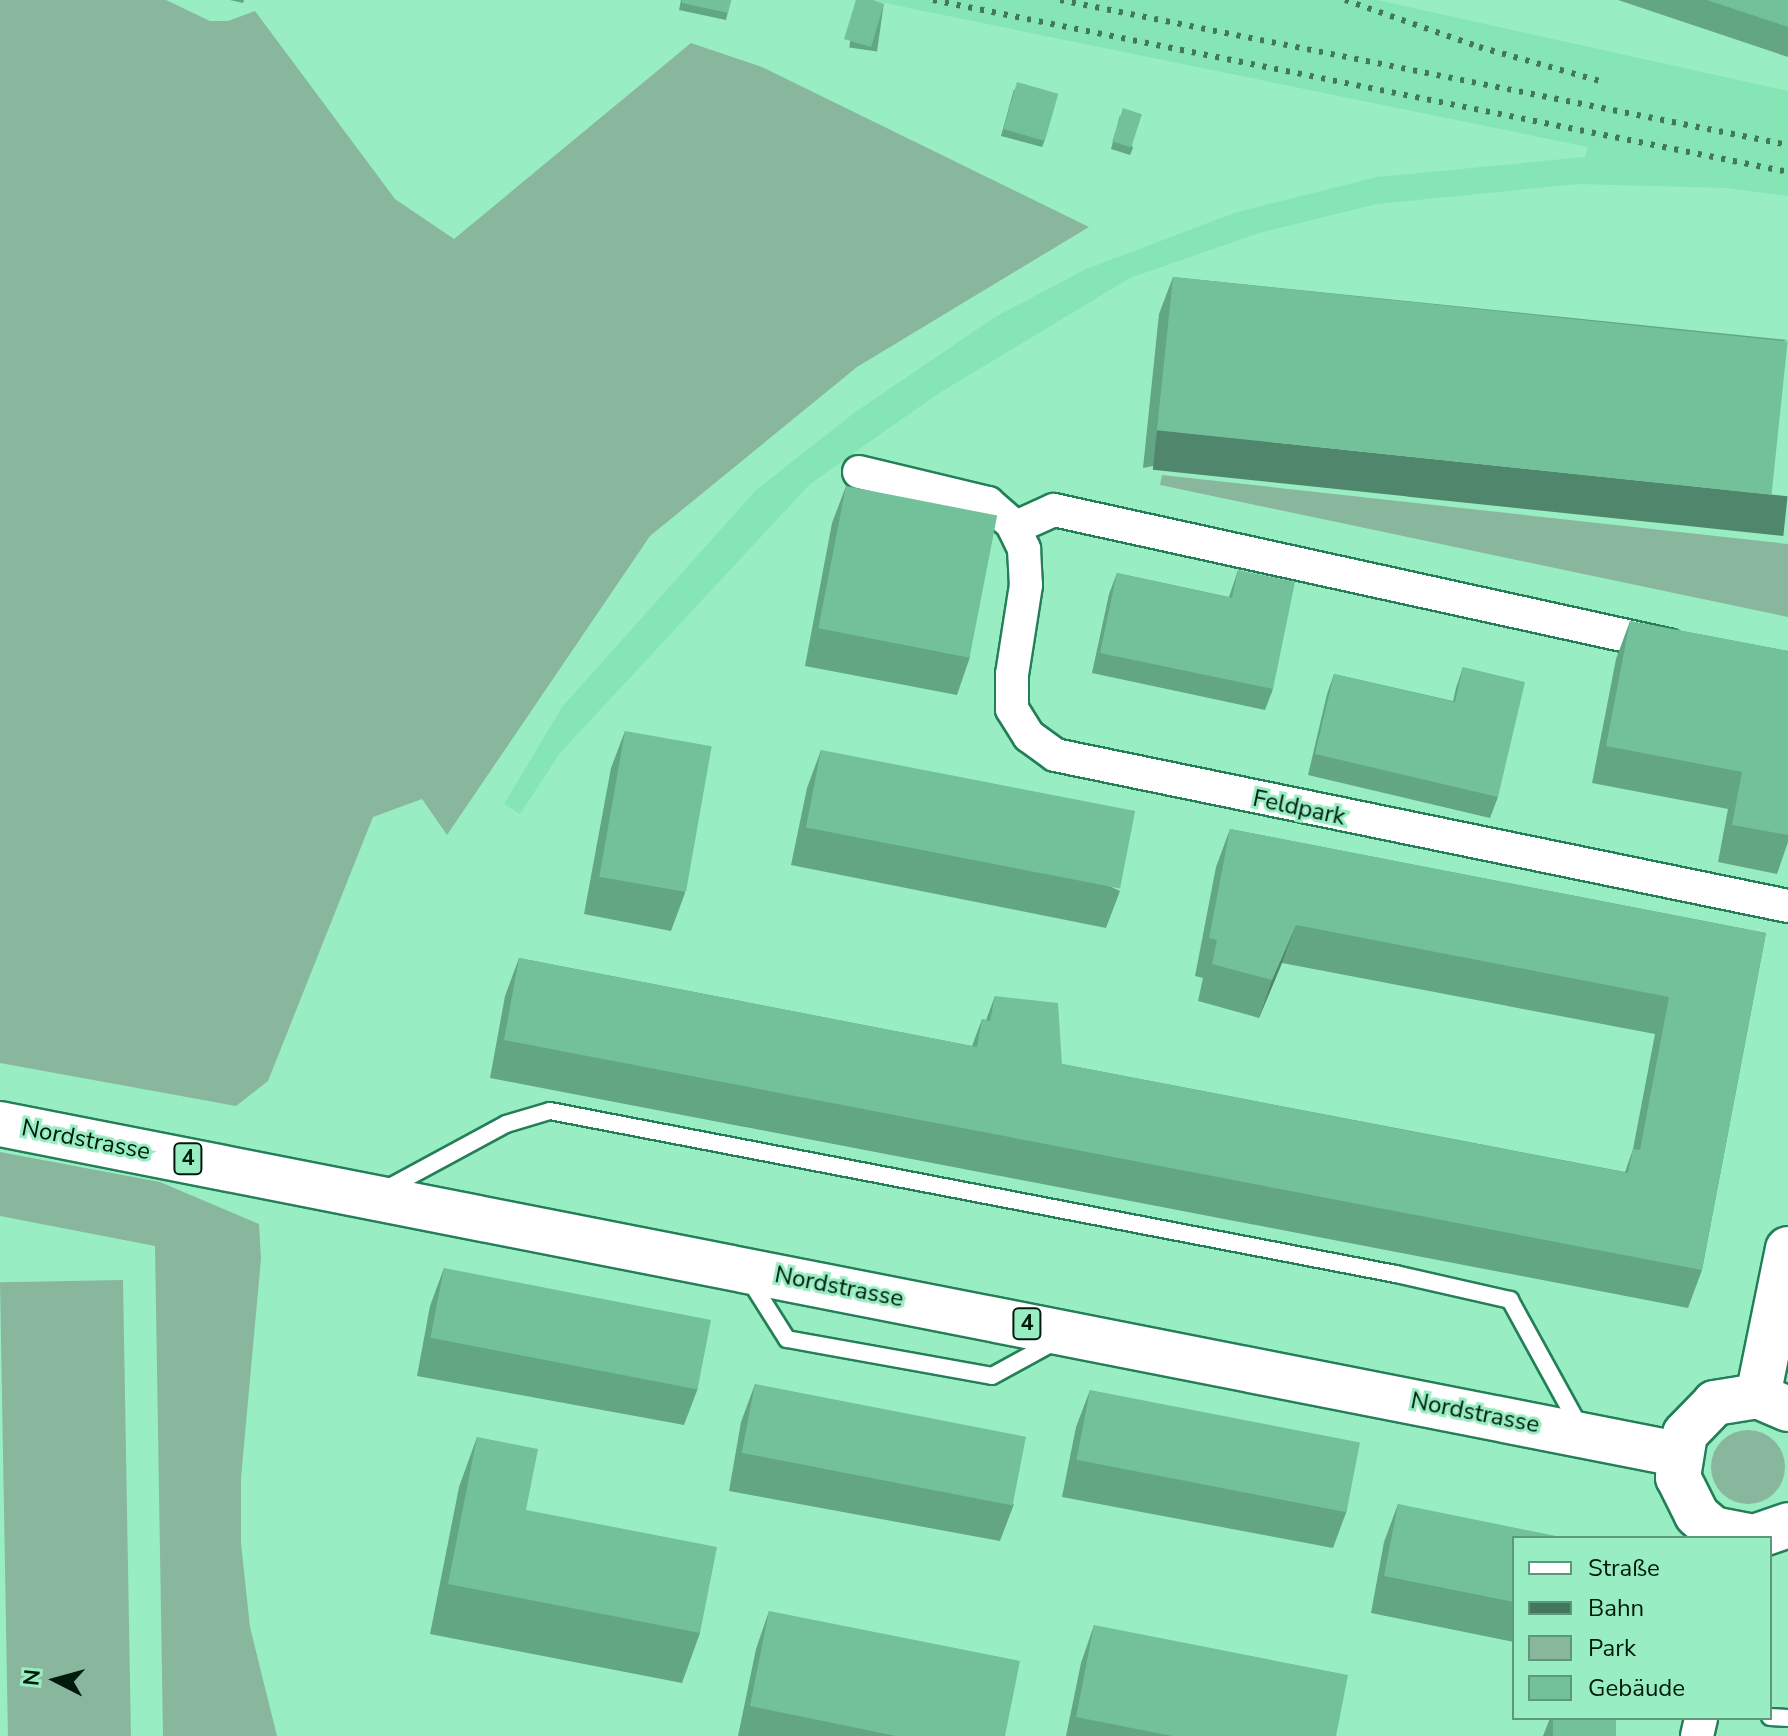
<!DOCTYPE html>
<html>
<head>
<meta charset="utf-8">
<style>
	body { margin:0 }
	#map { position:relative; width:1788px; height:1736px; overflow:hidden; background:#98eec2; font-family:"Nunito Sans",sans-serif }
	div>[style] { position:absolute }
	.built>* { inset:0; background:#85e5b5 }
	.green>* { inset:0; background:#89b79e; transform-origin:0 0 }
	.round { border-radius:50% }
	.roads { filter:drop-shadow(2px 0 #247f59) drop-shadow(-2px 0 #247f59) drop-shadow(0 2px #247f59) drop-shadow(0 -2px #247f59) }
	.lane>* { height:16px; margin:-8px; padding:0 8px; transform-origin:8px; border-radius:8px; background:#fff }
	.street>* { height:32px; margin:-16px; padding:0 16px; transform-origin:16px; border-radius:16px; background:#fff }
	.secondary>* { height:44px; margin:-22px; padding:0 22px; transform-origin:22px; border-radius:22px; background:#fff }
	.primary>* { height:44px; margin:-22px; padding:0 22px; transform-origin:22px; border-radius:22px; background:#fff }
	.rail>* { height:6px; margin-top:-3px; transform-origin:0; background:repeating-linear-gradient(90deg,#43775d 0 4px,transparent 0 12px) }
	.wall>* { inset:0; background:#62a684; transform-origin:0 0 }
	.shaded-wall>* { inset:0; background:#50876c; transform-origin:0 0 }
	.building>* { inset:0; background:#72c19a; transform-origin:0 0 }
	span { translate:-50% -50%; white-space:nowrap; text-align:center; line-height:1.15; -webkit-text-stroke:6px #98eec2; paint-order:stroke }
	.shield-label span { padding:2px 6px; background:#98eec2; border:2px solid; border-radius:6px; -webkit-text-stroke-width:0 }
	.shield-label { font-size:22px; color:#011a0e; font-weight:700 }
	.street-label { font-size:24px; color:#011a0e }
	.legend { position:absolute; left:1512px; top:1536px; width:260px; height:184px; box-sizing:border-box; background:#98eec2; border:2px solid #5c997a; margin:0; padding:10px 14px; list-style:none; font-size:24px; color:#011a0e }
	.legend li { display:flex; align-items:center; gap:16px; height:40px }
	.legend b { width:40px; border:2px solid #5c997a }
	.north { position:absolute; left:16px; top:1640px; width:80px; height:80px; -webkit-text-stroke:6px #98eec2; paint-order:stroke; rotate:276deg; font-size:22px; font-weight:700; line-height:32px; text-align:center; color:#011a0e }
	.north::after { content:''; display:block; margin:auto; width:28px; height:36px; background:#011a0e; clip-path:polygon(50% 0,100% 100%,50% 72%,0 100%) }
</style>
</head>
<body>
<div id="map">
	<div class="built">
		<div style="clip-path:polygon(870px 0,1377px 0,1788px 91px,1788px 196px,1725px 188px,1578px 184px,1377px 204px,1259px 233px,1130px 278px,939px 393px,810px 484px,560px 753px,520px 814px,504px 804px,562px 707px,756px 490px,854px 413px,995px 317px,1086px 269px,1237px 212px,1377px 177px,1585px 157px,1588px 147px)"></div>
	</div>
	<div class="green">
		<div style="clip-path:polygon(0 0,166px 0,210px 21px,228px 21px,255px 11px,395px 199px,454px 239px,691px 43px,762px 67px,1089px 227px,857px 367px,650px 536px,447px 835px,422px 799px,373px 817px,268px 1081px,236px 1106px,0 1063px)"></div>
		<div style="clip-path:polygon(1162px 475px,1788px 544px,1788px 617px,1160px 485px)"></div>
		<div style="clip-path:polygon(0 1152px,160px 1182px,259px 1224px,261px 1259px,241px 1478px,241px 1543px,250px 1627px,277px 1736px,163px 1736px,155px 1246px,0 1216px)"></div>
		<div style="left:123px;top:1280px;width:456px;height:123px;rotate:89deg"></div>
		<div class="round" style="left:1711px;top:1430px;width:74px;height:74px"></div>
	</div>
	<div class="roads">
		<div class="lane">
			<div style="left:386px;top:1189px;width:136px;rotate:-28.4deg"></div>
			<div style="left:506px;top:1124px;width:46px;rotate:-16.5deg"></div>
			<div style="left:550px;top:1111px;width:862px;rotate:10.91deg"></div>
			<div style="left:1396px;top:1274px;width:117px;rotate:12.8deg"></div>
			<div style="left:1510px;top:1300px;width:147px;rotate:61.2deg"></div>
			<div style="left:749px;top:1279px;width:71px;rotate:57.7deg"></div>
			<div style="left:787px;top:1339px;width:208px;rotate:10.2deg"></div>
			<div style="left:992px;top:1376px;width:73px;rotate:-28.7deg"></div>
			<div style="left:1770px;top:1717px;width:18px;rotate:3deg"></div>
		</div>
		<div class="street">
			<div style="left:859px;top:472px;width:133px;rotate:13.5deg"></div>
			<div style="left:988px;top:503px;width:32px;rotate:41deg"></div>
			<div style="left:1012px;top:524px;width:28px;rotate:64deg"></div>
			<div style="left:1024px;top:549px;width:36px;rotate:87deg"></div>
			<div style="left:1026px;top:585px;width:90px;rotate:98.9deg"></div>
			<div style="left:1012px;top:674px;width:35px;rotate:90deg"></div>
			<div style="left:1012px;top:709px;width:32px;rotate:58deg"></div>
			<div style="left:1029px;top:736px;width:32px;rotate:36deg"></div>
			<div style="left:1055px;top:755px;width:748px;rotate:11.64deg"></div>
			<div style="left:1014px;top:528px;width:44px;rotate:-24.2deg"></div>
			<div style="left:1054px;top:510px;width:629px;rotate:12.4deg"></div>
			<div style="left:1697px;top:1736px;width:18px;rotate:-77deg"></div>
		</div>
		<div class="secondary">
			<div style="left:1758px;top:1396px;width:150px;rotate:-78.5deg"></div>
		</div>
		<div class="primary">
			<div style="left:0;top:1124px;width:1710px;rotate:11.13deg"></div>
			<div style="left:1788px;top:1409px;width:33px;rotate:-157deg"></div>
			<div style="left:1758px;top:1396px;width:44px;rotate:170.8deg"></div>
			<div style="left:1715px;top:1403px;width:43px;rotate:134.1deg"></div>
			<div style="left:1685px;top:1434px;width:44px;rotate:99.2deg"></div>
			<div style="left:1678px;top:1477px;width:42px;rotate:63.4deg"></div>
			<div style="left:1697px;top:1515px;width:21px;rotate:41deg"></div>
			<div style="left:1713px;top:1529px;width:42px;rotate:11deg"></div>
			<div style="left:1754px;top:1537px;width:36px;rotate:-19deg"></div>
		</div>
	</div>
	<div class="rail">
		<div style="left:933px;top:0;width:872px;rotate:11.37deg"></div>
		<div style="left:1060px;top:0;width:742px;rotate:11.26deg"></div>
		<div style="left:1345px;top:0;width:142px;rotate:19.3deg"></div>
		<div style="left:1479px;top:47px;width:126px;rotate:15.7deg"></div>
	</div>
	<div class="wall">
		<div style="clip-path:polygon(230px 0,244px 0,243px 3px)"></div>
		<div style="clip-path:polygon(681px 0,731px 0,726px 20px,679px 10px)"></div>
		<div style="left:856px;top:0;width:28px;height:48px;rotate:8deg"></div>
		<div style="clip-path:polygon(1618px 0,1788px 0,1788px 57px)"></div>
		<div style="clip-path:polygon(1014px 89px,1045px 140px,1042px 147px,1001px 136px)"></div>
		<div style="clip-path:polygon(1120px 115px,1133px 148px,1130px 155px,1111px 149px)"></div>
		<div style="clip-path:polygon(1173px 277px,1788px 340px,1143px 468px,1159px 314px)"></div>
		<div style="clip-path:polygon(846px 486px,970px 657px,957px 695px,805px 666px,832px 523px)"></div>
		<div style="clip-path:polygon(1238px 570px,1273px 689px,1265px 710px,1092px 673px,1109px 594px,1117px 573px,1229px 597px)"></div>
		<div style="clip-path:polygon(1630px 621px,1788px 651px,1788px 842px,1777px 874px,1718px 862px,1728px 809px,1592px 783px,1616px 659px)"></div>
		<div style="clip-path:polygon(1463px 667px,1498px 797px,1490px 818px,1308px 775px,1327px 694px,1334px 674px,1453px 701px,1456px 688px)"></div>
		<div style="clip-path:polygon(625px 731px,685px 893px,671px 931px,584px 914px,611px 768px)"></div>
		<div style="clip-path:polygon(821px 750px,1120px 891px,1106px 928px,791px 865px,807px 788px)"></div>
		<div style="clip-path:polygon(1230px 829px,1766px 933px,1702px 1270px,1688px 1308px,490px 1078px,505px 996px,519px 958px,972px 1046px,982px 1019px,986px 1020px,995px 996px,1062px 1064px,1625px 1172px,1633px 1149px,1655px 1034px,1282px 963px,1259px 1018px,1198px 1001px,1203px 978px,1195px 976px,1216px 867px)"></div>
		<div style="clip-path:polygon(444px 1268px,698px 1388px,684px 1425px,417px 1376px,430px 1306px)"></div>
		<div style="clip-path:polygon(755px 1384px,1014px 1504px,1000px 1541px,729px 1491px,741px 1422px)"></div>
		<div style="clip-path:polygon(1090px 1390px,1347px 1510px,1333px 1548px,1062px 1497px,1076px 1427px)"></div>
		<div style="clip-path:polygon(477px 1437px,526px 1510px,700px 1633px,682px 1683px,430px 1634px,459px 1487px)"></div>
		<div style="clip-path:polygon(1398px 1504px,1514px 1538px,1514px 1642px,1371px 1613px,1384px 1542px)"></div>
		<div style="clip-path:polygon(769px 1611px,1005px 1736px,738px 1736px,756px 1649px)"></div>
		<div style="clip-path:polygon(1094px 1625px,1336px 1736px,1066px 1736px,1081px 1663px)"></div>
		<div style="clip-path:polygon(1550px 1718px,1616px 1718px,1612px 1736px,1543px 1736px)"></div>
	</div>
	<div class="shaded-wall">
		<div style="left:1157px;top:430px;width:634px;height:40px;rotate:6deg"></div>
		<div style="clip-path:polygon(1296px 925px,1282px 963px,1259px 1018px,1272px 980px)"></div>
	</div>
	<div class="building">
		<div style="clip-path:polygon(682px 0,731px 0,728px 13px,682px 3px)"></div>
		<div style="clip-path:polygon(856px 0,873px 0,884px 4px,871px 47px,844px 39px)"></div>
		<div style="clip-path:polygon(1707px 0,1788px 0,1788px 27px)"></div>
		<div style="left:1017px;top:82px;width:43px;height:49px;rotate:16deg"></div>
		<div style="left:1123px;top:108px;width:20px;height:35px;rotate:18deg"></div>
		<div style="left:1173px;top:277px;width:618px;height:154px;rotate:6deg"></div>
		<div style="left:846px;top:486px;width:154px;height:145px;rotate:11deg"></div>
		<div style="clip-path:polygon(1238px 570px,1295px 582px,1273px 689px,1100px 653px,1117px 573px,1232px 598px)"></div>
		<div style="clip-path:polygon(1630px 621px,1788px 651px,1788px 835px,1732px 825px,1742px 772px,1606px 746px)"></div>
		<div style="clip-path:polygon(1463px 667px,1525px 682px,1498px 797px,1315px 754px,1334px 674px,1455px 702px)"></div>
		<div style="left:625px;top:731px;width:88px;height:148px;rotate:10deg"></div>
		<div style="left:821px;top:750px;width:320px;height:79px;rotate:11deg"></div>
		<div style="clip-path:polygon(1230px 829px,1766px 933px,1702px 1270px,504px 1040px,519px 958px,977px 1047px,982px 1019px,990px 1021px,995px 996px,1058px 1003px,1062px 1064px,1628px 1173px,1633px 1149px,1640px 1150px,1669px 997px,1296px 925px,1272px 980px,1212px 964px,1217px 940px,1209px 938px)"></div>
		<div style="left:444px;top:1268px;width:272px;height:71px;rotate:11deg"></div>
		<div style="left:755px;top:1384px;width:276px;height:70px;rotate:11deg"></div>
		<div style="left:1090px;top:1390px;width:275px;height:71px;rotate:11deg"></div>
		<div style="clip-path:polygon(477px 1437px,538px 1449px,526px 1510px,717px 1547px,700px 1633px,448px 1584px)"></div>
		<div style="clip-path:polygon(1398px 1504px,1566px 1538px,1514px 1538px,1514px 1602px,1384px 1576px)"></div>
		<div style="clip-path:polygon(769px 1611px,1020px 1661px,1005px 1736px,896px 1736px,750px 1706px)"></div>
		<div style="clip-path:polygon(1094px 1625px,1348px 1675px,1336px 1736px,1172px 1736px,1076px 1717px)"></div>
		<div style="left:1553px;top:1718px;width:63px;height:18px"></div>
	</div>
	<div class="shield-label">
		<span style="left:188px;top:1159px">4</span>
		<span style="left:1027px;top:1324px">4</span>
	</div>
	<div class="street-label">
		<span style="left:1299px;top:808px;rotate:12deg">Feldpark</span>
		<span style="left:86px;top:1140px;rotate:11deg">Nordstrasse</span>
		<span style="left:839px;top:1287px;rotate:11deg">Nordstrasse</span>
		<span style="left:1475px;top:1413px;rotate:11deg">Nordstrasse</span>
	</div>
	<ul class="legend">
	<li><b style="height:10px;background:#fff"></b>Straße</li>
	<li><b style="height:10px;background:#43775d"></b>Bahn</li>
	<li><b style="height:22px;background:#89b79e"></b>Park</li>
	<li><b style="height:22px;background:#72c19a"></b>Gebäude</li>
	</ul>
	<div class="north">N</div>
</div>
</body>
</html>
